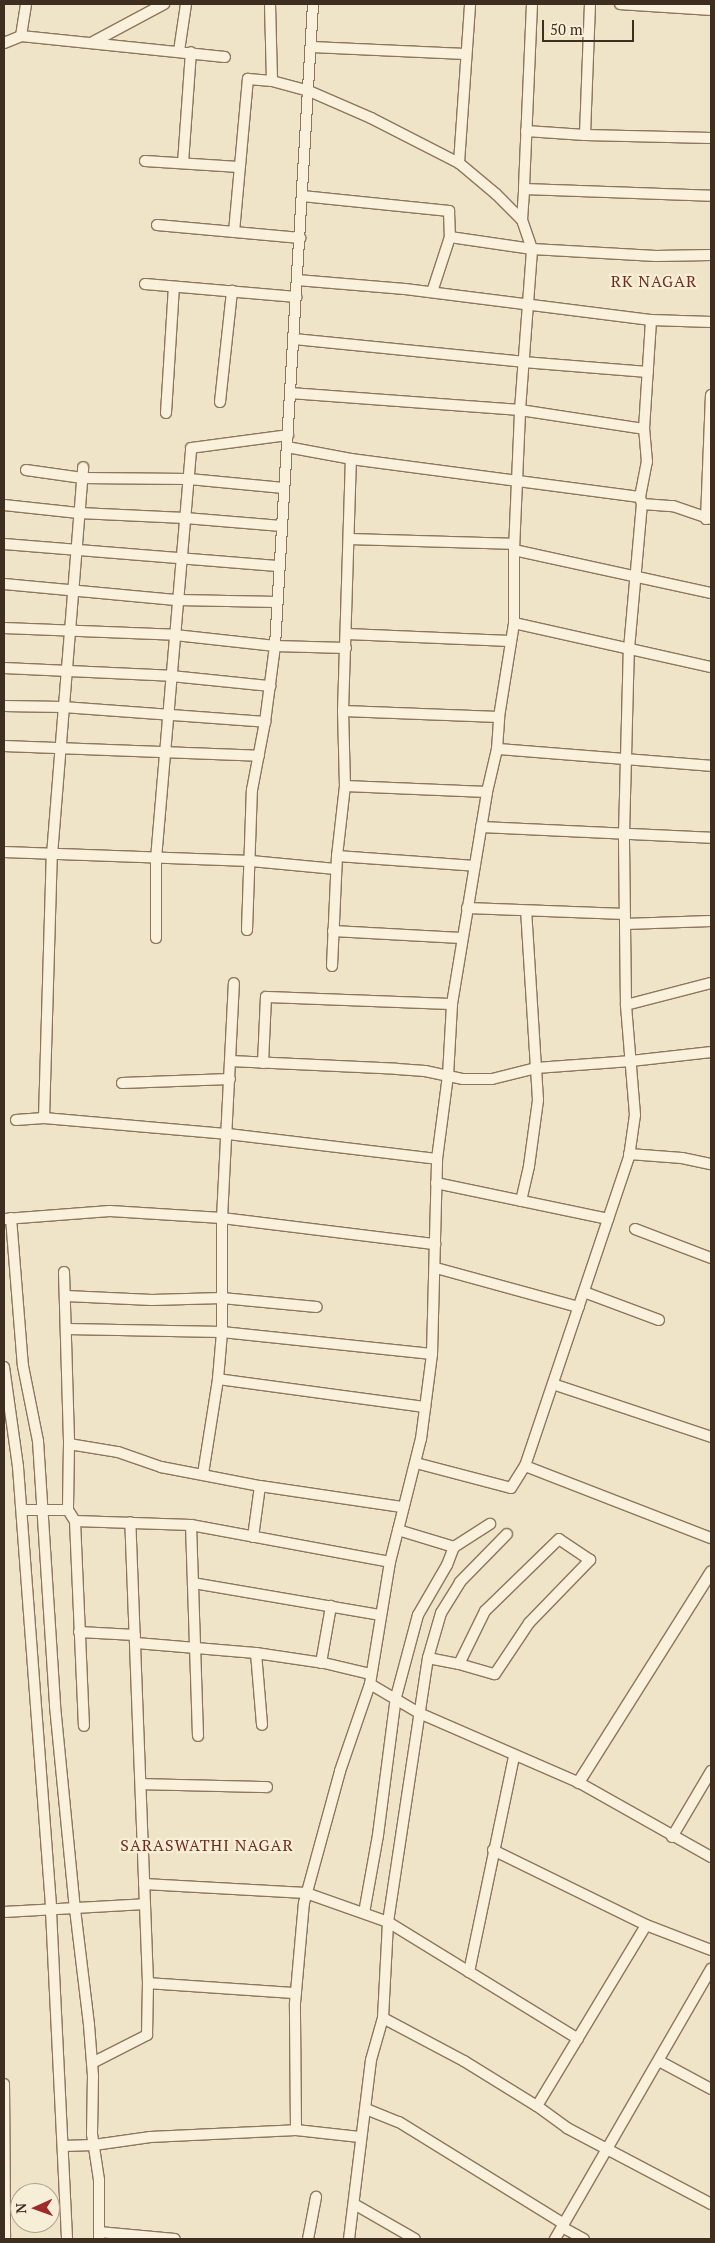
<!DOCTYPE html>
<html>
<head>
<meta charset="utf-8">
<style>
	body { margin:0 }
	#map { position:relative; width:715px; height:2243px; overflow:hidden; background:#f0e4c8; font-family:"PT Serif",serif }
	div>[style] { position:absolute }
	.roads { filter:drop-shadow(1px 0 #8d765c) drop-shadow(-1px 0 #8d765c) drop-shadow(0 1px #8d765c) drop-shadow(0 -1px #8d765c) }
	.minor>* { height:10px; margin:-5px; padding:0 5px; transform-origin:5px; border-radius:5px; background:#faf1dc }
	.tertiary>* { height:11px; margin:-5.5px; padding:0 5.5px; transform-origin:5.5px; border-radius:5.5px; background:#faf1dc }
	span { translate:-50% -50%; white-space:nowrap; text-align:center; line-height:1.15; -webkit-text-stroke:4.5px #f7eed8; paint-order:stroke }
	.neighbourhood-label { font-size:16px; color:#6b2e1e; letter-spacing:1px }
	.frame { position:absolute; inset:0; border:5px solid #3d2e20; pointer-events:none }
	.north { position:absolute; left:10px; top:2183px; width:50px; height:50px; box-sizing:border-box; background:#f7eed8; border:1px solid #ada18e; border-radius:50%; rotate:268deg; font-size:14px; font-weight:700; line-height:20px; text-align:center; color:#3d2e20 }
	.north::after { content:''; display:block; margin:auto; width:18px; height:22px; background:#9e2a2b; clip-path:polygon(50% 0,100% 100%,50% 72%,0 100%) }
	.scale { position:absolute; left:542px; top:20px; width:92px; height:22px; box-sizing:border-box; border:2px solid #3d2e20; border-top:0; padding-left:6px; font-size:15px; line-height:18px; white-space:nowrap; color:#3d2e20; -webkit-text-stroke:4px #f7eed8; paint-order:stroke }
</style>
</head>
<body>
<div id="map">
	<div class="roads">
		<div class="minor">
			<div style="left:270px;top:4px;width:77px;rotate:88.5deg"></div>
			<div style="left:532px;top:4px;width:185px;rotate:92.5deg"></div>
			<div style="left:524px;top:189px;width:187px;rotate:2.1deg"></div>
			<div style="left:590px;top:4px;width:131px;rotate:92.2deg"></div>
			<div style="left:585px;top:135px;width:126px;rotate:1.4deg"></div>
			<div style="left:620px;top:4px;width:91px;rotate:3.8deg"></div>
			<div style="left:21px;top:36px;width:32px;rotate:-81deg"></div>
			<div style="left:93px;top:42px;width:81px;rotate:-28.2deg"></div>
			<div style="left:4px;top:43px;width:18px;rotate:-22deg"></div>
			<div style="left:21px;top:36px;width:205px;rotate:5.9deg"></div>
			<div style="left:311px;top:47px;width:155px;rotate:2.6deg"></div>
			<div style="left:179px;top:51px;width:48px;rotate:-81.5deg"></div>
			<div style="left:526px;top:131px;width:59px;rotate:3.9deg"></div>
			<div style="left:145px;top:161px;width:94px;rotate:3.7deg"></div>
			<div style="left:183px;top:163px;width:111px;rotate:-85.9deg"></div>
			<div style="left:459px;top:163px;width:159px;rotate:-86deg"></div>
			<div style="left:302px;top:196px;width:148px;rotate:5.8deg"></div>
			<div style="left:449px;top:211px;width:26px;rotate:88deg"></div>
			<div style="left:450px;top:237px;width:83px;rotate:8.3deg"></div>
			<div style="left:532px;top:249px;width:31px;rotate:-109deg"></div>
			<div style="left:522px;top:220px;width:31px;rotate:-86deg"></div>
			<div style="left:157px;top:225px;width:144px;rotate:5.2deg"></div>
			<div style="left:234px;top:232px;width:154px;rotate:-84.8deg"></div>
			<div style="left:248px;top:79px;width:24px;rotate:5deg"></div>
			<div style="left:272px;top:81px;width:38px;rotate:15deg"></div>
			<div style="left:309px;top:91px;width:68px;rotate:23.5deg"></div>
			<div style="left:371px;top:118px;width:99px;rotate:27.1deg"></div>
			<div style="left:459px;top:163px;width:48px;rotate:40deg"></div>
			<div style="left:496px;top:194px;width:37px;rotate:45deg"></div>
			<div style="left:297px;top:280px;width:108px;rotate:4.8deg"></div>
			<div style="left:405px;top:289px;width:248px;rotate:7.2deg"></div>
			<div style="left:651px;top:320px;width:60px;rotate:1.9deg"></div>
			<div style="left:145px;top:284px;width:152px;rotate:4.9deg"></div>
			<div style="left:432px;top:292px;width:58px;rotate:-71.9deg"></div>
			<div style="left:294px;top:339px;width:230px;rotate:5.7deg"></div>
			<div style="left:523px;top:362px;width:125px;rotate:4.6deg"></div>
			<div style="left:290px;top:393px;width:231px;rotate:4.2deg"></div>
			<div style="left:520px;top:410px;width:125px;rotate:8.7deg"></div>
			<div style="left:220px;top:402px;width:112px;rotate:-83.8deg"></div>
			<div style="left:166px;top:413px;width:126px;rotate:-86.4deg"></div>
			<div style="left:287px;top:447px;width:65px;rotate:10.6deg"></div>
			<div style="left:351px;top:459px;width:291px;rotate:7.5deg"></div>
			<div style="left:26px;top:470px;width:57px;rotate:8.1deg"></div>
			<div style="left:82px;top:478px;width:107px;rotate:0.5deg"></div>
			<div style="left:189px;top:479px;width:95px;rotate:5.4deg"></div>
			<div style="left:642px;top:504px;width:31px;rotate:4deg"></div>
			<div style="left:673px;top:506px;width:40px;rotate:18.9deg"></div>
			<div style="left:4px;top:505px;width:75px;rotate:6.1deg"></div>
			<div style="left:79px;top:513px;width:106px;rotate:2.7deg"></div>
			<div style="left:185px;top:518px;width:97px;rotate:4.7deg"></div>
			<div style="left:706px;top:519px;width:124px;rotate:-87.7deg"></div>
			<div style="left:349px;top:539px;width:165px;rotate:1.7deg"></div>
			<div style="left:4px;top:544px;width:277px;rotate:4.6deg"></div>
			<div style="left:514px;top:550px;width:202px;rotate:12.3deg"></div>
			<div style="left:4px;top:584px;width:175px;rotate:5.3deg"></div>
			<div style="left:178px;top:600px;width:99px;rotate:1.2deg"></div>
			<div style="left:514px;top:623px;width:202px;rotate:12.6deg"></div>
			<div style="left:4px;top:628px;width:171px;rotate:2.3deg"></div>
			<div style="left:175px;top:635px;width:101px;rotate:6.3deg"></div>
			<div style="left:275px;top:646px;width:71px;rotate:1.6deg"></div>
			<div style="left:347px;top:634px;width:163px;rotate:2.5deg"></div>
			<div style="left:4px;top:668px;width:167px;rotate:2.7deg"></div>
			<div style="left:171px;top:676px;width:100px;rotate:5.8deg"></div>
			<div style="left:4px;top:706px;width:59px;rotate:1deg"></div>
			<div style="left:63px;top:707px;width:203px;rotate:4.2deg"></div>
			<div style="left:343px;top:711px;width:156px;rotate:2.2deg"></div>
			<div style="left:4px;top:746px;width:255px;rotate:2.2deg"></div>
			<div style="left:497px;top:749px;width:215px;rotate:4.5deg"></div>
			<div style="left:345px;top:786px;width:142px;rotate:2.4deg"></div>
			<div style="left:481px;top:827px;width:230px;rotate:2.7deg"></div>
			<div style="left:4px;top:852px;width:247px;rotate:2.1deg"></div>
			<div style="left:251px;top:861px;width:85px;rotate:5.4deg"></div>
			<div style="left:337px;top:856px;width:138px;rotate:4.1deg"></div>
			<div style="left:467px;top:908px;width:158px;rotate:2.2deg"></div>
			<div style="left:625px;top:924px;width:86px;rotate:-2deg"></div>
			<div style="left:247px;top:930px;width:140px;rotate:-88deg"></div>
			<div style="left:252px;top:790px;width:69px;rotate:-79.2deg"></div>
			<div style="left:265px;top:722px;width:77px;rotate:-82.5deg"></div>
			<div style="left:275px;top:646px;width:643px;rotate:-86.61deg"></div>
			<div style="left:333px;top:931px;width:128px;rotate:3.1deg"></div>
			<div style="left:156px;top:938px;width:79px;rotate:-90deg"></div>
			<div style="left:156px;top:859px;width:412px;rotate:-85.1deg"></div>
			<div style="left:191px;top:448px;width:98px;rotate:-7.6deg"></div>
			<div style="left:332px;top:966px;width:110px;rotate:-87.4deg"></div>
			<div style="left:337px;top:856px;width:70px;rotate:-83.5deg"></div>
			<div style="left:345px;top:786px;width:75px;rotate:-91.5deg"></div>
			<div style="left:343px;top:711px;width:252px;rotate:-88.2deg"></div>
			<div style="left:626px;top:1005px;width:88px;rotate:-14.5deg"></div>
			<div style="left:230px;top:1061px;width:167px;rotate:2.7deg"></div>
			<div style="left:397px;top:1069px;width:28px;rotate:4deg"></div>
			<div style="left:425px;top:1071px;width:39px;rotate:12deg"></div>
			<div style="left:463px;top:1079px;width:29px"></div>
			<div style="left:492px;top:1079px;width:45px;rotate:-14deg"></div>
			<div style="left:536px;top:1068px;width:95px;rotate:-4.2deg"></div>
			<div style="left:631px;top:1061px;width:81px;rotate:-6.4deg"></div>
			<div style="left:263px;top:1063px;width:66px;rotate:-87.4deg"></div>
			<div style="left:266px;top:997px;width:186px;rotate:2.2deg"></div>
			<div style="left:122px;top:1083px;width:108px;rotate:-2.1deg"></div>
			<div style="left:44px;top:1118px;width:263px;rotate:-88.3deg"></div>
			<div style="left:52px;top:855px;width:389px;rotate:-85.4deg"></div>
			<div style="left:16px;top:1120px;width:28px;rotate:-4deg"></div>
			<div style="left:44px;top:1118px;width:185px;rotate:5deg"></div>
			<div style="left:228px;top:1134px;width:210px;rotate:6.8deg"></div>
			<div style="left:629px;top:1154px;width:53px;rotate:4.3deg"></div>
			<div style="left:682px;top:1158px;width:30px;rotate:12deg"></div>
			<div style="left:436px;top:1183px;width:176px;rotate:11.8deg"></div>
			<div style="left:521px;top:1201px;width:36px;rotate:-77deg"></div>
			<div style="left:529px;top:1166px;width:67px;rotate:-82.2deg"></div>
			<div style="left:538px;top:1100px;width:189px;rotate:-93.6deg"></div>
			<div style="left:11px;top:1218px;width:148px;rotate:85.4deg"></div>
			<div style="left:23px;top:1366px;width:76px;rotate:78.7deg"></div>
			<div style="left:38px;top:1441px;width:266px;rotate:86.3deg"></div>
			<div style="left:55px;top:1706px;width:204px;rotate:84.4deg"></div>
			<div style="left:75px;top:1909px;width:117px;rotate:83.1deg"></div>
			<div style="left:89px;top:2025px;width:51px;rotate:85.5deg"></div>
			<div style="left:93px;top:2076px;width:58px;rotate:91deg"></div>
			<div style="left:92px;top:2134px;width:47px;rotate:81.3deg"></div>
			<div style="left:99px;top:2180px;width:59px;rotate:90deg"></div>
			<div style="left:5px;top:1219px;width:105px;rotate:-4.4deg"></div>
			<div style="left:110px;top:1211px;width:112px;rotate:3.6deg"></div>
			<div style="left:222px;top:1218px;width:215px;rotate:7deg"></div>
			<div style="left:635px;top:1229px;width:81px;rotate:20.9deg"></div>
			<div style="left:436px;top:1268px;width:148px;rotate:15.3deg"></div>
			<div style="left:64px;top:1272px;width:172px;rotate:88.3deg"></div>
			<div style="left:69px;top:1444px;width:66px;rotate:90.9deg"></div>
			<div style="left:68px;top:1510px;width:13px;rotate:58deg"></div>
			<div style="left:75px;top:1521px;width:205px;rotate:87.5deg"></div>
			<div style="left:584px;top:1292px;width:80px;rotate:20.5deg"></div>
			<div style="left:66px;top:1296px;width:86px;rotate:2.7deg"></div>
			<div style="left:152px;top:1300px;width:70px;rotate:-1.6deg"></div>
			<div style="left:222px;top:1298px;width:95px;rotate:5.4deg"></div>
			<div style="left:67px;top:1329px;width:155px;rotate:1.1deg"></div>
			<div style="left:222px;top:1332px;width:211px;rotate:6deg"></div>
			<div style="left:4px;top:1367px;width:101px;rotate:82deg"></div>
			<div style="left:18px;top:1467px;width:445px;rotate:85.7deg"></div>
			<div style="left:51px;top:1911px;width:328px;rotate:87.2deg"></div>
			<div style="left:218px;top:1379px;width:209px;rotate:7.7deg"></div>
			<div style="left:553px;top:1384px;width:167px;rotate:18.5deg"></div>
			<div style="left:69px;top:1444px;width:50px;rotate:9.3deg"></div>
			<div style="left:118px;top:1452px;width:46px;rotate:19.2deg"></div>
			<div style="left:161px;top:1467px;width:101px;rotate:10.9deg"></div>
			<div style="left:260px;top:1486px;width:145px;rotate:8.4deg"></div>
			<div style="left:416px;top:1463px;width:98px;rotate:14.7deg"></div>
			<div style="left:511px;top:1488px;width:26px;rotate:-58deg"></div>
			<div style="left:525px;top:1466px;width:326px;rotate:-71.4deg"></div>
			<div style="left:629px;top:1157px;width:42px;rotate:-81.9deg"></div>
			<div style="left:635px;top:1115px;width:110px;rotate:-94.7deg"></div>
			<div style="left:626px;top:1005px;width:171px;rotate:-90.7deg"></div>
			<div style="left:624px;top:834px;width:185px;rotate:-88.5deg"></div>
			<div style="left:629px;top:649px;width:146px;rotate:-84.9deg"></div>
			<div style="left:642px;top:504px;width:7px;rotate:-106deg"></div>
			<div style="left:640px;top:497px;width:36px;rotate:-79deg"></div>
			<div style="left:647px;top:462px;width:33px;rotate:-95deg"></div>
			<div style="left:644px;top:429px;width:109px;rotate:-86.3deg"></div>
			<div style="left:525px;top:1466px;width:199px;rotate:21.2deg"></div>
			<div style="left:203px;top:1474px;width:96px;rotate:-81deg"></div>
			<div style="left:218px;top:1379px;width:47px;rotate:-85.1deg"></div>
			<div style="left:222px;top:1332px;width:114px;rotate:-90deg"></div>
			<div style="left:222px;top:1218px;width:235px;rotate:-87.1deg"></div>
			<div style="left:22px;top:1510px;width:46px"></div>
			<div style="left:75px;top:1521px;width:116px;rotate:2deg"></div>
			<div style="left:191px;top:1525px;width:202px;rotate:10.5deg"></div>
			<div style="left:191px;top:1525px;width:211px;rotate:88.1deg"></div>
			<div style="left:398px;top:1530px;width:59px;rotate:16.9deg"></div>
			<div style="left:253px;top:1537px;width:51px;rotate:-82.2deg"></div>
			<div style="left:193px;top:1583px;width:190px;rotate:9.7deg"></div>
			<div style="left:79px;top:1632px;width:56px;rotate:3.1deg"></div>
			<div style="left:136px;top:1643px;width:120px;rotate:4.8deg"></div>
			<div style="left:256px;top:1653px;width:69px;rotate:8.4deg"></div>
			<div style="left:324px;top:1663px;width:47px;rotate:13.4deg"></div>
			<div style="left:256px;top:1653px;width:72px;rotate:85.2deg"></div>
			<div style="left:428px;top:1658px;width:32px;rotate:11deg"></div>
			<div style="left:459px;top:1664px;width:37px;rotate:16deg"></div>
			<div style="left:495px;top:1674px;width:61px;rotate:-56.3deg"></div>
			<div style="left:529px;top:1623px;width:88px;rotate:-45.9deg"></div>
			<div style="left:590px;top:1560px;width:37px;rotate:-146deg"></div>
			<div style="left:559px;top:1539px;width:103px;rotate:135.8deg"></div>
			<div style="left:485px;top:1611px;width:59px;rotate:116.1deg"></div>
			<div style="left:321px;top:1663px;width:58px;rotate:-80deg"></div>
			<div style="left:370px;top:1684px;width:57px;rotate:30.6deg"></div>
			<div style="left:419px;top:1713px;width:173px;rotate:23.5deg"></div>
			<div style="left:578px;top:1782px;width:153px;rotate:29.4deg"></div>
			<div style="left:142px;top:1784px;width:125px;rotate:1.4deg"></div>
			<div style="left:672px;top:1837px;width:77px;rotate:-59.4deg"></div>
			<div style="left:493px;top:1850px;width:170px;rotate:26.1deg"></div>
			<div style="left:646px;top:1925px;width:70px;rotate:21deg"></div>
			<div style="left:144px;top:1884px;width:162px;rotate:3.2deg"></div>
			<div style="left:306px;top:1893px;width:87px;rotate:19.5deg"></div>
			<div style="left:388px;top:1922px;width:223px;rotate:31.6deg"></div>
			<div style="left:4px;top:1912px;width:141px;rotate:-3.2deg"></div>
			<div style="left:364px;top:1913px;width:79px;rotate:-79.8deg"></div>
			<div style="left:378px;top:1835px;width:139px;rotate:-82.6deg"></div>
			<div style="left:396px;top:1697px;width:85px;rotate:-75deg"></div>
			<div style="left:418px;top:1615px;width:58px;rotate:-59.9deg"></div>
			<div style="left:447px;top:1565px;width:19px;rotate:-69deg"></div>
			<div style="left:454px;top:1547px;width:43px;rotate:-32.6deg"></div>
			<div style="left:469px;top:1972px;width:221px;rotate:-78.2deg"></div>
			<div style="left:148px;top:1983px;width:148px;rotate:3.9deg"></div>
			<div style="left:383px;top:2018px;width:92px;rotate:28deg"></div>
			<div style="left:464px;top:2061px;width:86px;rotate:31.7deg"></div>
			<div style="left:537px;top:2106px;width:37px;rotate:36deg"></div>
			<div style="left:567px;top:2128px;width:163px;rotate:27.8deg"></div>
			<div style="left:659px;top:2061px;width:59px;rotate:28.3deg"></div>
			<div style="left:92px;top:2063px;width:62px;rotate:-27deg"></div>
			<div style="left:147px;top:2035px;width:52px;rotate:-88.9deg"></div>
			<div style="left:148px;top:1983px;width:461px;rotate:-92.2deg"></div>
			<div style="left:4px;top:2084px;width:155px;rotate:89.6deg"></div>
			<div style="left:537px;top:2106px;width:211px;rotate:-58.9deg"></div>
			<div style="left:366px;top:2109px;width:35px;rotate:22deg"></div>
			<div style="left:399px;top:2122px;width:194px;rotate:31.7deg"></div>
			<div style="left:296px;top:2130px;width:127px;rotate:-90.5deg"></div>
			<div style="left:295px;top:2003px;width:100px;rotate:-84.9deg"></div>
			<div style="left:304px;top:1903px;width:137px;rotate:-74.7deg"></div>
			<div style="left:340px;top:1771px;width:92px;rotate:-71deg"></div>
			<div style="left:370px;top:1684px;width:124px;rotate:-80.7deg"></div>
			<div style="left:390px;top:1562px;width:127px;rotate:-75.9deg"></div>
			<div style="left:421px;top:1439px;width:86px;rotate:-82.6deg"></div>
			<div style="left:432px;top:1354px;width:195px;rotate:-88.5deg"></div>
			<div style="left:437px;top:1159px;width:84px;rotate:-82.5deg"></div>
			<div style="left:448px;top:1076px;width:72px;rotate:-86.8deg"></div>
			<div style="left:452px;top:1004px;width:215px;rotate:-80.6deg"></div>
			<div style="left:487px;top:792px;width:44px;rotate:-76.9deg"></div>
			<div style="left:497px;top:749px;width:32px;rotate:-86deg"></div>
			<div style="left:499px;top:717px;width:95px;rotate:-80.9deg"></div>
			<div style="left:514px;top:623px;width:73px;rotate:-90deg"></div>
			<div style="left:514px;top:550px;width:140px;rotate:-87.5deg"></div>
			<div style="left:520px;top:410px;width:161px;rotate:-85.7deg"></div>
			<div style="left:532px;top:249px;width:124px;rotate:3.2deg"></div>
			<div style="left:656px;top:256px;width:55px;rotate:-1deg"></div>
			<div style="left:63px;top:2146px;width:31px;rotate:-2deg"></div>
			<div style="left:94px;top:2145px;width:57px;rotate:-8.1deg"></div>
			<div style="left:150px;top:2137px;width:146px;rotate:-2.7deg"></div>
			<div style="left:296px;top:2130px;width:64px;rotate:6.2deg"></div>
			<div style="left:354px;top:2204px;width:70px;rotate:29.8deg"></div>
			<div style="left:562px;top:2227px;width:25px;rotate:29deg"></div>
			<div style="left:99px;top:2232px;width:76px;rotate:5.3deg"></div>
			<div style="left:308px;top:2239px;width:43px;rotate:-79.2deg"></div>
			<div style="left:349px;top:2239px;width:180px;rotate:-83deg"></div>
			<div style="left:371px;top:2060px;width:44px;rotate:-74.1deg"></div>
			<div style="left:383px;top:2018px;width:96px;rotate:-87deg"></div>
			<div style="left:388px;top:1922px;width:267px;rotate:-81.4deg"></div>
			<div style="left:428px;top:1658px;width:47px;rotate:-73.9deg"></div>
			<div style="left:441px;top:1613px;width:36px;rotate:-58deg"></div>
			<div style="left:460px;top:1582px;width:67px;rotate:-45.6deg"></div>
			<div style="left:555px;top:2239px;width:312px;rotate:-60deg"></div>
		</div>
		<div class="tertiary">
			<div style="left:578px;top:1782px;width:249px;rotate:-57.8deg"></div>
		</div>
	</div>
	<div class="neighbourhood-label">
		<span style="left:654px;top:281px">RK NAGAR</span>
		<span style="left:207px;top:1845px">SARASWATHI NAGAR</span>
	</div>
	<div class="frame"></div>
	<div class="north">N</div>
	<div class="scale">50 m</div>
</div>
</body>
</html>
